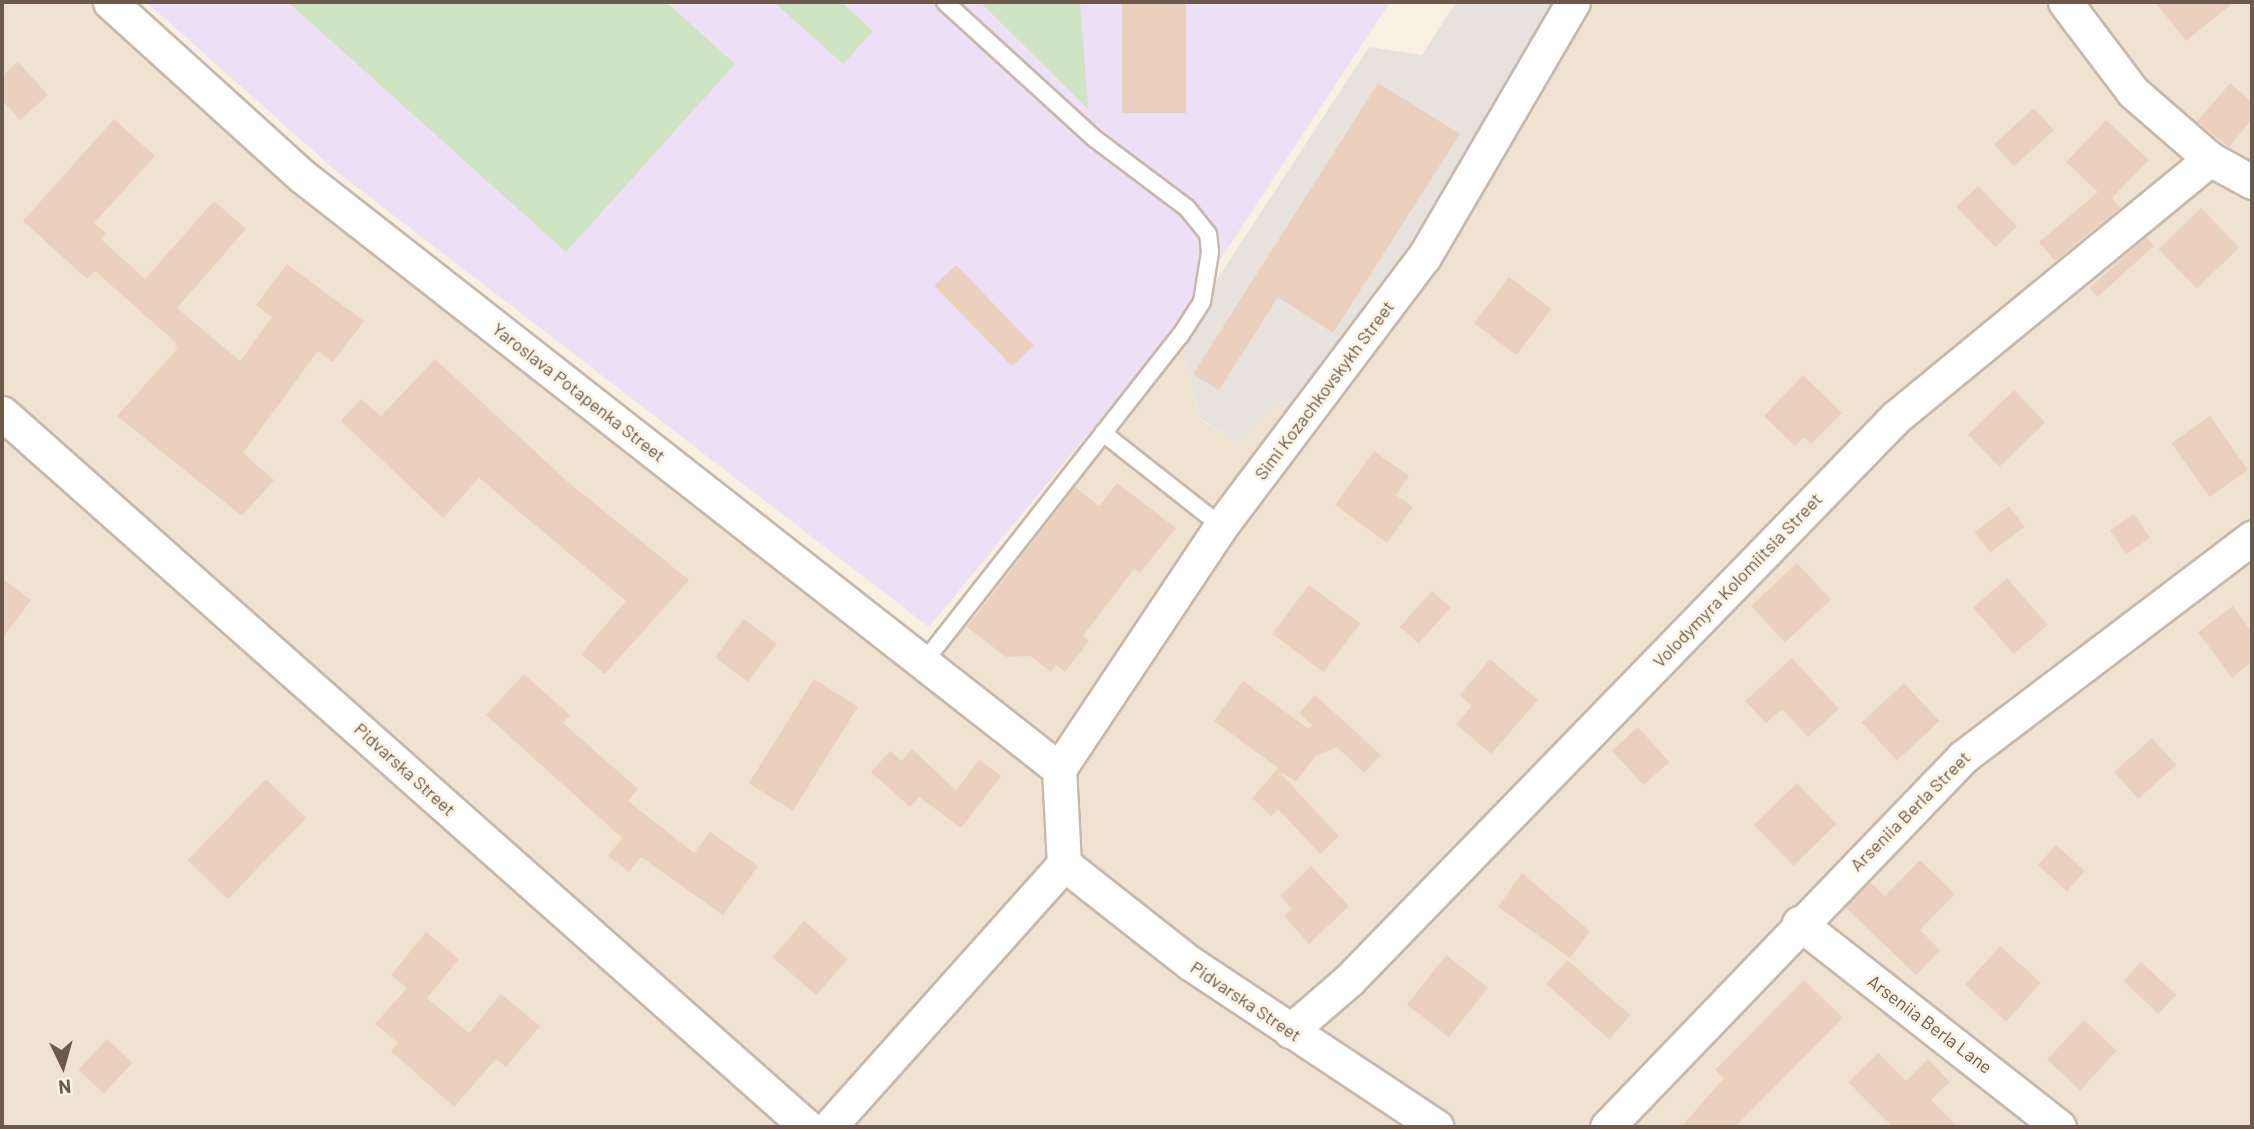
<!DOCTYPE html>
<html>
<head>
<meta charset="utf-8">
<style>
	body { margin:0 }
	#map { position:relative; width:2254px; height:1129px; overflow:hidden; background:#f9f0e2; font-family:Barlow,sans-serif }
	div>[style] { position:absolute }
	.residential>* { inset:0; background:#efe2d1 }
	.industrial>* { inset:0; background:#e8e2dc }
	.education>* { inset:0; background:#eddff5 }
	.green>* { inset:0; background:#cfe4c2 }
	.building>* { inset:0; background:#ebd1bd; transform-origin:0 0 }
	.roads { filter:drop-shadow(2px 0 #c7b8ab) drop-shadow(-2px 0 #c7b8ab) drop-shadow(0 2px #c7b8ab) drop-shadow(0 -2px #c7b8ab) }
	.lane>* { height:16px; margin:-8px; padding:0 8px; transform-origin:8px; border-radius:8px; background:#fff }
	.street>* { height:33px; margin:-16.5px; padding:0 16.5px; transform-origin:16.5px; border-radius:16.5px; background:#fff }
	span { translate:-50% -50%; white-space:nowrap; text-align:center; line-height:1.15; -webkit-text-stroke:6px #fcf5e7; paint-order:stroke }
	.street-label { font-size:18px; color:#6d594c }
	.frame { position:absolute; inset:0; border:4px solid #6d594c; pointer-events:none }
	.north { position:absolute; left:28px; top:1031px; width:70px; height:70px; -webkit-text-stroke:5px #fcf5e7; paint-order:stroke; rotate:175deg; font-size:19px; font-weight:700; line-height:28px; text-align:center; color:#6d594c }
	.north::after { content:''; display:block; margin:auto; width:24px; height:32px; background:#6d594c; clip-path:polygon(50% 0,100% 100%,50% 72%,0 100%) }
</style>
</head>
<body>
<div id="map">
	<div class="residential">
		<div style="clip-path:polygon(2px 2px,110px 2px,924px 661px,1180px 336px,1199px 418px,1238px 444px,1281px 402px,1302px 419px,1576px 2px,2252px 2px,2252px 1127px,2px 1127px)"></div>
	</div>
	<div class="industrial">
		<div style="clip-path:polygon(1456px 2px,1576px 2px,1303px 420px,1281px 402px,1238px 444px,1199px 417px,1180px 336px,1369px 47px,1422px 55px)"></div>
	</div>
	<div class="education">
		<div style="clip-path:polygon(146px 2px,1390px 2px,1173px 331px,929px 627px,336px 171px)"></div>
	</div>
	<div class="green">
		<div style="clip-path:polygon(288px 2px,666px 2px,735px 64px,566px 252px)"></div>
		<div style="clip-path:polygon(774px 2px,841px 2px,873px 31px,843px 64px)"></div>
		<div style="clip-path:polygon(980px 2px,1080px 2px,1088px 109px)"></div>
	</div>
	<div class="building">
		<div style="left:1122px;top:2px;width:64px;height:111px"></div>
		<div style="clip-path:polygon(2155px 2px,2234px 2px,2186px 41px)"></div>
		<div style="clip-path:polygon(18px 62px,48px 95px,20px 120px,2px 100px,2px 76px)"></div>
		<div style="clip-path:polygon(1378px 83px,1460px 134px,1333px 333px,1278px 297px,1219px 390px,1193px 374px)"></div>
		<div style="clip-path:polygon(2230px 83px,2252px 102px,2252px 119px,2229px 147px,2197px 122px)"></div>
		<div style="left:2034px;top:108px;width:30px;height:54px;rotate:48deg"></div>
		<div style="clip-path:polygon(114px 119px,155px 156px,94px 223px,106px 233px,101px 239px,145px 279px,214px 201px,246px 229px,177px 308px,240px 361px,272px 317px,256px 305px,287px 264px,364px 321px,333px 362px,318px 351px,243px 453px,274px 480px,242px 516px,117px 416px,177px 349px,175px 342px,95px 271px,87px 279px,23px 221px)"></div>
		<div style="clip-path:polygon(2106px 120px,2149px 160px,2112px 198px,2120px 208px,2055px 261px,2039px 242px,2098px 192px,2066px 162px)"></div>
		<div style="left:1978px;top:186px;width:56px;height:30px;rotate:46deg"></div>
		<div style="left:2201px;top:208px;width:55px;height:59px;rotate:46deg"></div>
		<div style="left:2146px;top:237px;width:12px;height:76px;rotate:48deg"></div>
		<div style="left:956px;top:265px;width:112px;height:30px;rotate:46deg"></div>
		<div style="left:1509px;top:277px;width:53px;height:58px;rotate:37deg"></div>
		<div style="clip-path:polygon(435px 359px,568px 482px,689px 580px,605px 674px,581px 654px,626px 601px,479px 478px,443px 518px,341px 421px,361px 399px,381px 416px)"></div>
		<div style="clip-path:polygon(1803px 375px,1842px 413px,1811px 444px,1804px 437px,1795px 446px,1764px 416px)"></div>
		<div style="left:2014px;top:390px;width:45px;height:64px;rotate:46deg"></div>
		<div style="left:2210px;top:416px;width:66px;height:47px;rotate:55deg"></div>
		<div style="clip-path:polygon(1374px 451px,1409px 476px,1396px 495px,1413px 507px,1387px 543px,1335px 505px)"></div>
		<div style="clip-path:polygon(1117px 483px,1176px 528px,1140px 573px,1134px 569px,1083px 636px,1089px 641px,1065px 672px,1056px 665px,1051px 672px,1030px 656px,1006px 657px,967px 627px,1075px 487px,1099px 506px)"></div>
		<div style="left:2009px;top:506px;width:26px;height:43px;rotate:53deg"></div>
		<div style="left:2134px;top:514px;width:29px;height:29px;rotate:56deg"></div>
		<div style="left:1797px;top:563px;width:50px;height:63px;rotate:47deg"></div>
		<div style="clip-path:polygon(2px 578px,31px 600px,2px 639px)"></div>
		<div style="left:2007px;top:578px;width:62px;height:45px;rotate:49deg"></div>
		<div style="left:1309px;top:585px;width:64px;height:61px;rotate:37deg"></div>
		<div style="left:1432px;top:591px;width:25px;height:48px;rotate:42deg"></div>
		<div style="clip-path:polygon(2233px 606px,2252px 632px,2252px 662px,2232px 678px,2198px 632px)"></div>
		<div style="left:744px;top:619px;width:41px;height:48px;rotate:37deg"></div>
		<div style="clip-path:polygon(1792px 658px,1839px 709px,1808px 737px,1782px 709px,1766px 723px,1745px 701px)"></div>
		<div style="clip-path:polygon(1490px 659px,1538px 700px,1491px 754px,1456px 724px,1472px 706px,1460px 695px)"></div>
		<div style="clip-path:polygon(524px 674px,570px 715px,563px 723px,638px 789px,628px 801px,694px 853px,710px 832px,758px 866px,723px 915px,641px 857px,629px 872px,608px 856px,622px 838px,486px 715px)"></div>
		<div style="left:814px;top:679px;width:52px;height:123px;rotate:32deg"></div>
		<div style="clip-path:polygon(1243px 681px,1309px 729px,1312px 725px,1299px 713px,1315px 695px,1381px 755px,1364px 773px,1337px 747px,1316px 756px,1296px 781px,1279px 772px,1339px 836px,1320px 854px,1278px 809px,1271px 816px,1252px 798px,1278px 768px,1214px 721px)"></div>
		<div style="left:1904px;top:683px;width:52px;height:58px;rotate:47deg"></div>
		<div style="left:1638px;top:727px;width:47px;height:35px;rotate:48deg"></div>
		<div style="left:2152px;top:738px;width:36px;height:51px;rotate:48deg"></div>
		<div style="clip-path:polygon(912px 749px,956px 790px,979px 760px,1001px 776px,961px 828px,919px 797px,910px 807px,871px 772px,890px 751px,902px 761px)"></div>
		<div style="left:266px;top:779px;width:56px;height:113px;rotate:44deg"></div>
		<div style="left:1797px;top:783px;width:57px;height:60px;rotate:46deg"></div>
		<div style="left:2056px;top:845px;width:39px;height:27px;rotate:42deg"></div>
		<div style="clip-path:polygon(1920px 860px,1955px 894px,1920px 930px,1940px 950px,1916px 975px,1845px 907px,1870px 882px,1885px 896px)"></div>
		<div style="clip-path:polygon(1311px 866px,1349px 906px,1309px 944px,1284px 916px,1292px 909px,1280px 896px)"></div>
		<div style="clip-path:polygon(1522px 873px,1590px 931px,1570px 958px,1498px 907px)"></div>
		<div style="left:804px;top:921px;width:58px;height:48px;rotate:41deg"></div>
		<div style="clip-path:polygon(426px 932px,459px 959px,427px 998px,469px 1033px,501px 994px,540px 1026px,506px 1067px,496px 1059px,454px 1107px,391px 1051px,398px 1043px,375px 1024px,407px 988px,391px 975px)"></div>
		<div style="left:2000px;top:946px;width:55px;height:52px;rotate:42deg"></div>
		<div style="left:1446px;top:955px;width:53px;height:63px;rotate:38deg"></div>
		<div style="left:1567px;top:960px;width:84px;height:32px;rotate:41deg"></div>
		<div style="left:2141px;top:962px;width:48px;height:26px;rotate:43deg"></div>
		<div style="clip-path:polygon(1804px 980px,1843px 1018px,1735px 1127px,1681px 1127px,1724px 1078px,1715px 1070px)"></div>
		<div style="left:2084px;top:1020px;width:45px;height:54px;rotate:43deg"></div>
		<div style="left:107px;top:1039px;width:35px;height:42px;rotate:43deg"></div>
		<div style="clip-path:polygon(1878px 1053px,1906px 1081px,1928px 1059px,1950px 1082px,1931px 1100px,1958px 1127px,1893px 1127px,1848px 1082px)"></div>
	</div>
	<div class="roads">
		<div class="lane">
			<div style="left:1103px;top:433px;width:150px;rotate:38.2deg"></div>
			<div style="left:924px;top:662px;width:415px;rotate:-51.9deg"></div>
			<div style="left:1180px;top:336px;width:40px;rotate:-57.1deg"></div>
			<div style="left:1202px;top:302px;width:51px;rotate:-80.9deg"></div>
			<div style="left:1210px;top:252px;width:18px;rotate:-96deg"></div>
			<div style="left:1208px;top:234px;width:33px;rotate:-129deg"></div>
			<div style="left:1187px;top:208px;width:115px;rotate:-143.1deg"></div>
			<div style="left:1095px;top:139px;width:203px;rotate:-137.6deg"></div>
		</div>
		<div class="street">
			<div style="left:110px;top:2px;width:259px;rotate:42.2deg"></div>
			<div style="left:302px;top:176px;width:962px;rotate:38.07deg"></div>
			<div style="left:2065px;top:2px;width:113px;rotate:52.9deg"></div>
			<div style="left:2133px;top:92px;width:102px;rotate:41deg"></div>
			<div style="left:2210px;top:159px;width:48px;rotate:28.7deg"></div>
			<div style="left:2px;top:413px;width:1076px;rotate:41.57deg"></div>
			<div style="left:1059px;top:769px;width:292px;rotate:-56.3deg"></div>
			<div style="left:1221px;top:526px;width:337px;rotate:-53deg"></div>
			<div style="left:1424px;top:257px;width:295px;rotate:-59.7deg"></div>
			<div style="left:1064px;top:864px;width:160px;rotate:38.2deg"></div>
			<div style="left:1190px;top:963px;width:296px;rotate:33.6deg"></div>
			<div style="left:1799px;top:923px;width:330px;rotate:38.1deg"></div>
			<div style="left:1290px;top:1031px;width:78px;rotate:-40.8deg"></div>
			<div style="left:1349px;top:980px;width:785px;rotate:-45.83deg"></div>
			<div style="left:1896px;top:417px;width:406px;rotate:-39.4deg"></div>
			<div style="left:829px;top:1127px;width:353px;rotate:-48.2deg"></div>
			<div style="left:1064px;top:864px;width:95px;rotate:-93deg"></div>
			<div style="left:1607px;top:1127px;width:513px;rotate:-46.1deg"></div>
			<div style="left:1963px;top:757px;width:363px;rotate:-37.2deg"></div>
		</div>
	</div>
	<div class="street-label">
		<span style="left:1324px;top:390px;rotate:-53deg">Simi Kozachkovskykh Street</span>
		<span style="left:579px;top:392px;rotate:38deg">Yaroslava Potapenka Street</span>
		<span style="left:1737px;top:580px;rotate:-46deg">Volodymyra Kolomiitsia Street</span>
		<span style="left:405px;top:769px;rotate:42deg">Pidvarska Street</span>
		<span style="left:1910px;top:811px;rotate:-45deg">Arseniia Berla Street</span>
		<span style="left:1246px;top:1001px;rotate:34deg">Pidvarska Street</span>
		<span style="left:1930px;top:1024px;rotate:37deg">Arseniia Berla Lane</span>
	</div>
	<div class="frame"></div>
	<div class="north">N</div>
</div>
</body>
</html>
